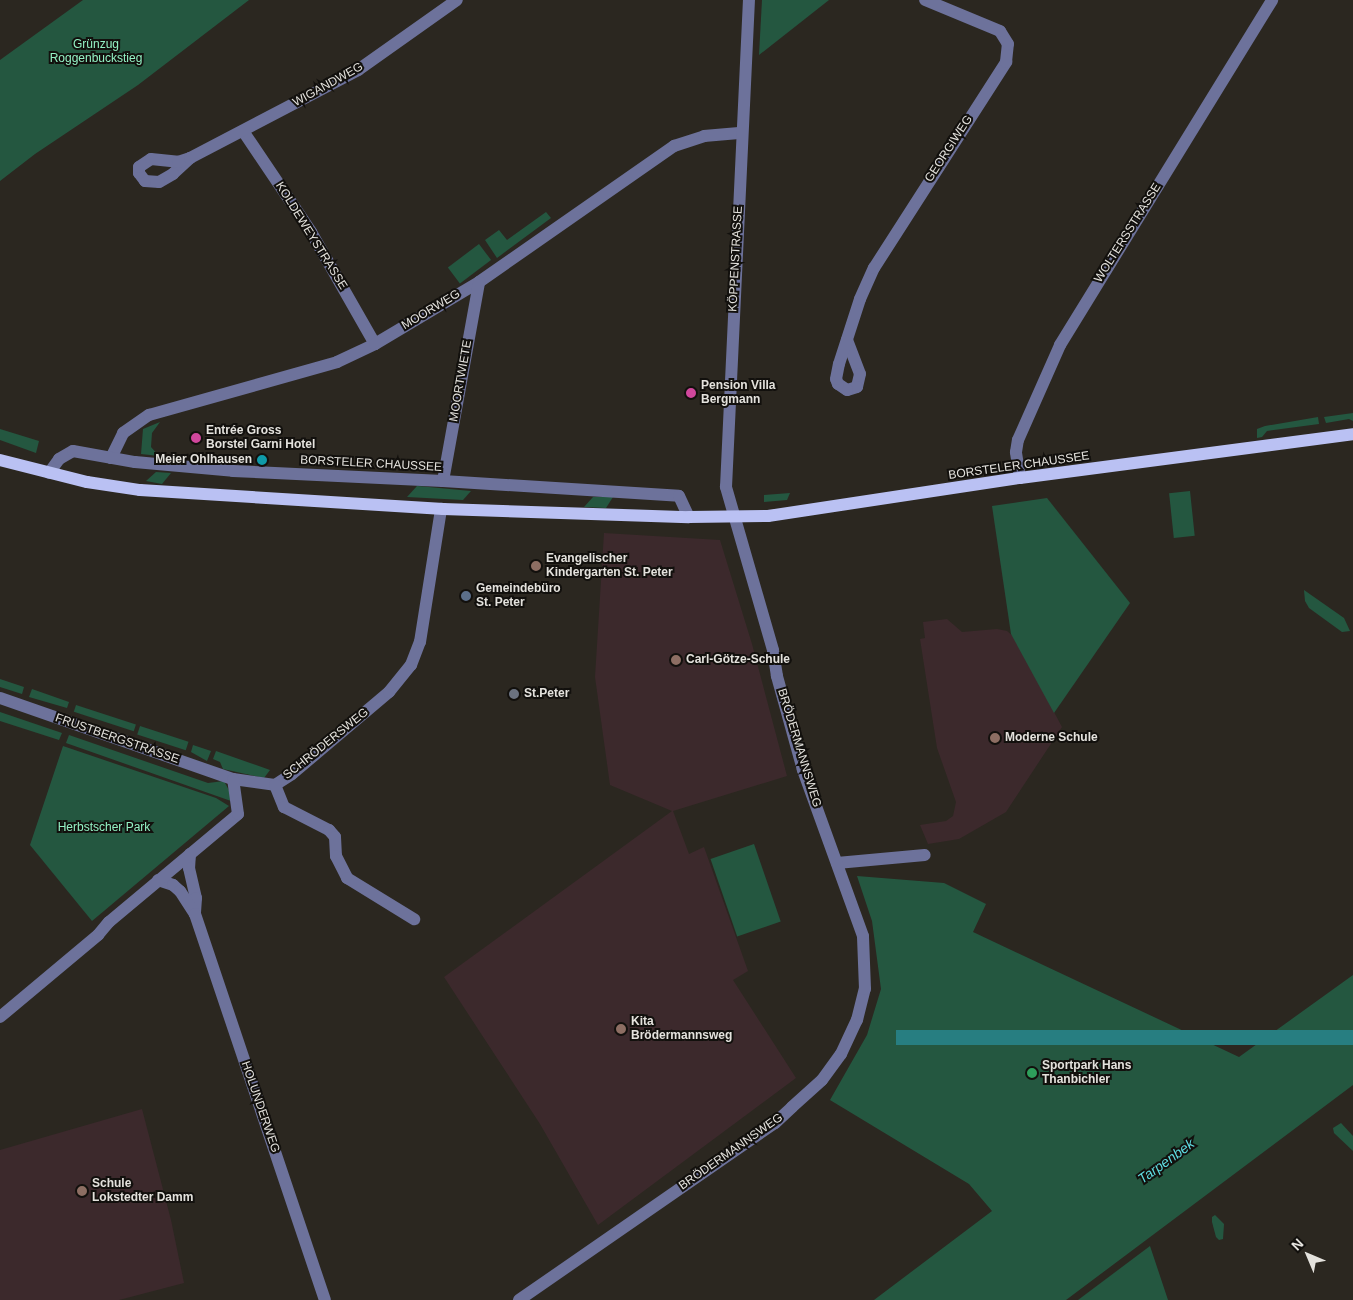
<!DOCTYPE html>
<html>
<head>
<meta charset="utf-8">
<style>
	body { margin:0 }
	#map { position:relative; width:1353px; height:1300px; overflow:hidden; background:#2b2720; font-family:Helvetica,sans-serif }
	div>[style] { position:absolute }
	.education>* { inset:0; background:#3c292c }
	.green>* { inset:0; background:#245740; transform-origin:0 0 }
	.water>* { inset:0; background:#277e81; transform-origin:0 0 }
	.minor>* { height:12px; margin:-6px; padding:0 6px; transform-origin:6px; border-radius:6px; background:#6d729b }
	.major>* { height:12px; margin:-6px; padding:0 6px; transform-origin:6px; border-radius:6px; background:#bac1f3 }
	.dots>* { width:14px; height:14px; translate:-50% -50%; box-sizing:border-box; border:2px solid #12100d; border-radius:50% }
	span { translate:-50% -50%; white-space:nowrap; text-align:center; line-height:1.15; -webkit-text-stroke:4px #12100d; paint-order:stroke }
	.park-label { font-size:12px; color:#93f1c4 }
	.street-label { font-size:12px; color:#e4e2dd }
	.poi-label { font-size:12px; color:#e4e2dd; font-weight:700 }
	.left { translate:0 -50%; text-align:left }
	.right { translate:-100% -50%; text-align:right }
	.water-label { font-size:14px; color:#5edbe0; font-style:italic }
	.north { position:absolute; left:1283px; top:1230px; width:50px; height:50px; -webkit-text-stroke:4px #12100d; paint-order:stroke; rotate:315deg; font-size:14px; font-weight:700; line-height:20px; text-align:center; color:#e4e2dd }
	.north::after { content:''; display:block; margin:auto; width:18px; height:22px; background:#e4e2dd; clip-path:polygon(50% 0,100% 100%,50% 72%,0 100%) }
</style>
</head>
<body>
<div id="map">
	<div class="education">
		<div style="clip-path:polygon(604px 533px,720px 540px,752px 644px,787px 776px,673px 811px,689px 854px,704px 847px,748px 971px,733px 980px,796px 1078px,598px 1225px,540px 1124px,444px 977px,672px 811px,610px 785px,595px 677px)"></div>
		<div style="clip-path:polygon(947px 619px,962px 632px,997px 629px,1007px 631px,1014px 637px,1062px 727px,1006px 812px,959px 839px,928px 844px,920px 825px,946px 821px,953px 816px,956px 802px,937px 748px,920px 639px,925px 638px,923px 622px)"></div>
		<div style="clip-path:polygon(142px 1109px,171px 1220px,184px 1283px,119px 1300px,0 1300px,0 1150px)"></div>
	</div>
	<div class="green">
		<div style="clip-path:polygon(83px 0,249px 0,138px 85px,35px 154px,0 181px,0 60px)"></div>
		<div style="clip-path:polygon(762px 0,829px 0,759px 55px)"></div>
		<div style="clip-path:polygon(546px 212px,551px 218px,497px 258px,485px 240px,499px 230px,507px 240px)"></div>
		<div style="left:479px;top:244px;width:20px;height:39px;rotate:53deg"></div>
		<div style="clip-path:polygon(1353px 413px,1353px 421px,1349px 419px,1326px 423px,1324px 417px)"></div>
		<div style="clip-path:polygon(1318px 417px,1319px 424px,1267px 431px,1262px 437px,1257px 438px,1257px 429px,1265px 426px)"></div>
		<div style="clip-path:polygon(160px 422px,152px 433px,151px 447px,159px 456px,141px 454px,143px 429px)"></div>
		<div style="clip-path:polygon(0 429px,39px 441px,36px 453px,0 440px)"></div>
		<div style="clip-path:polygon(156px 472px,171px 473px,162px 484px,146px 481px)"></div>
		<div style="clip-path:polygon(417px 486px,418px 486px,471px 491px,463px 500px,407px 497px)"></div>
		<div style="left:1190px;top:491px;width:45px;height:21px;rotate:84deg"></div>
		<div style="clip-path:polygon(790px 493px,787px 500px,764px 502px,764px 495px)"></div>
		<div style="clip-path:polygon(593px 497px,613px 497px,606px 508px,584px 507px)"></div>
		<div style="clip-path:polygon(1047px 498px,1130px 603px,1054px 713px,1011px 634px,992px 506px)"></div>
		<div style="clip-path:polygon(1304px 590px,1344px 618px,1350px 631px,1342px 632px,1309px 608px,1305px 601px)"></div>
		<div style="clip-path:polygon(0 679px,24px 687px,22px 694px,0 687px)"></div>
		<div style="clip-path:polygon(32px 689px,69px 702px,67px 708px,29px 697px)"></div>
		<div style="left:76px;top:705px;width:63px;height:7px;rotate:18deg"></div>
		<div style="clip-path:polygon(0 712px,62px 733px,59px 740px,0 721px)"></div>
		<div style="left:140px;top:726px;width:51px;height:9px;rotate:18deg"></div>
		<div style="clip-path:polygon(69px 735px,208px 783px,224px 781px,231px 794px,231px 801px,66px 743px)"></div>
		<div style="clip-path:polygon(193px 745px,211px 751px,207px 761px,191px 752px)"></div>
		<div style="clip-path:polygon(63px 746px,216px 798px,229px 806px,92px 921px,30px 845px)"></div>
		<div style="clip-path:polygon(216px 751px,270px 770px,264px 778px,223px 769px,220px 762px,213px 759px)"></div>
		<div style="left:754px;top:844px;width:82px;height:46px;rotate:71deg"></div>
		<div style="clip-path:polygon(857px 876px,944px 883px,986px 904px,973px 932px,1239px 1057px,1353px 975px,1353px 1085px,1066px 1300px,874px 1300px,992px 1211px,969px 1184px,830px 1100px,867px 1035px,881px 989px,872px 921px)"></div>
		<div style="clip-path:polygon(1341px 1123px,1353px 1136px,1353px 1151px,1334px 1133px,1333px 1128px)"></div>
		<div style="clip-path:polygon(1215px 1215px,1224px 1224px,1223px 1239px,1219px 1240px,1216px 1237px,1212px 1222px,1212px 1217px)"></div>
		<div style="clip-path:polygon(1150px 1246px,1168px 1300px,1078px 1300px)"></div>
	</div>
	<div class="water">
		<div style="left:1353px;top:1030px;width:15px;height:457px;rotate:90deg"></div>
	</div>
	<div class="minor">
		<div style="left:243px;top:131px;width:122px;rotate:56deg"></div>
		<div style="left:311px;top:232px;width:129px;rotate:60.3deg"></div>
		<div style="left:190px;top:158px;width:23px;rotate:137deg"></div>
		<div style="left:173px;top:174px;width:16px;rotate:150deg"></div>
		<div style="left:159px;top:182px;width:14px;rotate:-176deg"></div>
		<div style="left:145px;top:181px;width:10px;rotate:-127deg"></div>
		<div style="left:139px;top:173px;width:6px;rotate:-90deg"></div>
		<div style="left:139px;top:167px;width:14px;rotate:-34deg"></div>
		<div style="left:151px;top:159px;width:27px;rotate:6deg"></div>
		<div style="left:178px;top:162px;width:13px;rotate:-18deg"></div>
		<div style="left:190px;top:158px;width:190px;rotate:-27.6deg"></div>
		<div style="left:358px;top:70px;width:121px;rotate:-35.3deg"></div>
		<div style="left:847px;top:340px;width:36px;rotate:69deg"></div>
		<div style="left:860px;top:374px;width:13px;rotate:103deg"></div>
		<div style="left:857px;top:387px;width:10px;rotate:163deg"></div>
		<div style="left:847px;top:390px;width:11px;rotate:-146deg"></div>
		<div style="left:838px;top:384px;width:5px;rotate:-112deg"></div>
		<div style="left:836px;top:379px;width:15px;rotate:-79deg"></div>
		<div style="left:839px;top:364px;width:68px;rotate:-72.1deg"></div>
		<div style="left:860px;top:299px;width:34px;rotate:-66deg"></div>
		<div style="left:874px;top:268px;width:245px;rotate:-57.3deg"></div>
		<div style="left:1006px;top:62px;width:18px;rotate:-84deg"></div>
		<div style="left:1008px;top:44px;width:15px;rotate:-122deg"></div>
		<div style="left:1000px;top:31px;width:81px;rotate:-157.5deg"></div>
		<div style="left:111px;top:458px;width:28px;rotate:-64deg"></div>
		<div style="left:123px;top:433px;width:32px;rotate:-35deg"></div>
		<div style="left:149px;top:415px;width:195px;rotate:-15.7deg"></div>
		<div style="left:337px;top:362px;width:42px;rotate:-25.3deg"></div>
		<div style="left:375px;top:344px;width:121px;rotate:-30.8deg"></div>
		<div style="left:479px;top:282px;width:238px;rotate:-34.9deg"></div>
		<div style="left:674px;top:146px;width:32px;rotate:-18deg"></div>
		<div style="left:704px;top:136px;width:38px;rotate:-5deg"></div>
		<div style="left:49px;top:473px;width:17px;rotate:-54deg"></div>
		<div style="left:59px;top:459px;width:16px;rotate:-30deg"></div>
		<div style="left:73px;top:451px;width:63px;rotate:10.1deg"></div>
		<div style="left:135px;top:462px;width:98px;rotate:5.2deg"></div>
		<div style="left:233px;top:471px;width:210px;rotate:2.7deg"></div>
		<div style="left:443px;top:481px;width:236px;rotate:3.6deg"></div>
		<div style="left:679px;top:496px;width:23px;rotate:65deg"></div>
		<div style="left:1020px;top:478px;width:26px;rotate:-99deg"></div>
		<div style="left:1016px;top:452px;width:12px;rotate:-81deg"></div>
		<div style="left:1018px;top:440px;width:104px;rotate:-66.1deg"></div>
		<div style="left:1060px;top:345px;width:405px;rotate:-58.4deg"></div>
		<div style="left:443px;top:481px;width:202px;rotate:-79.7deg"></div>
		<div style="left:0;top:698px;width:247px;rotate:19.2deg"></div>
		<div style="left:233px;top:779px;width:42px;rotate:8.1deg"></div>
		<div style="left:275px;top:785px;width:20px;rotate:-33deg"></div>
		<div style="left:292px;top:774px;width:127px;rotate:-40.2deg"></div>
		<div style="left:389px;top:692px;width:35px;rotate:-51deg"></div>
		<div style="left:411px;top:665px;width:25px;rotate:-69deg"></div>
		<div style="left:420px;top:642px;width:135px;rotate:-81deg"></div>
		<div style="left:275px;top:785px;width:24px;rotate:68deg"></div>
		<div style="left:284px;top:807px;width:51px;rotate:27.1deg"></div>
		<div style="left:329px;top:830px;width:9px;rotate:49deg"></div>
		<div style="left:335px;top:837px;width:19px;rotate:87deg"></div>
		<div style="left:336px;top:856px;width:25px;rotate:63deg"></div>
		<div style="left:347px;top:878px;width:79px;rotate:31.5deg"></div>
		<div style="left:190px;top:854px;width:14px;rotate:94deg"></div>
		<div style="left:189px;top:868px;width:31px;rotate:77deg"></div>
		<div style="left:196px;top:898px;width:16px;rotate:94deg"></div>
		<div style="left:837px;top:863px;width:88px;rotate:-5.2deg"></div>
		<div style="left:158px;top:880px;width:16px;rotate:18deg"></div>
		<div style="left:173px;top:885px;width:9px;rotate:41deg"></div>
		<div style="left:180px;top:891px;width:27px;rotate:57deg"></div>
		<div style="left:195px;top:914px;width:407px;rotate:71.4deg"></div>
		<div style="left:0;top:1017px;width:128px;rotate:-39.9deg"></div>
		<div style="left:98px;top:935px;width:17px;rotate:-50deg"></div>
		<div style="left:109px;top:922px;width:168px;rotate:-39.9deg"></div>
		<div style="left:238px;top:814px;width:35px;rotate:-98deg"></div>
		<div style="left:519px;top:1300px;width:311px;rotate:-34.7deg"></div>
		<div style="left:775px;top:1123px;width:23px;rotate:-43deg"></div>
		<div style="left:792px;top:1107px;width:40px;rotate:-42deg"></div>
		<div style="left:822px;top:1080px;width:32px;rotate:-54deg"></div>
		<div style="left:841px;top:1054px;width:38px;rotate:-65deg"></div>
		<div style="left:857px;top:1020px;width:32px;rotate:-76deg"></div>
		<div style="left:865px;top:989px;width:53px;rotate:-92.2deg"></div>
		<div style="left:863px;top:936px;width:177px;rotate:-109.9deg"></div>
		<div style="left:803px;top:770px;width:98px;rotate:-105.5deg"></div>
		<div style="left:777px;top:676px;width:26px;rotate:-99deg"></div>
		<div style="left:773px;top:650px;width:170px;rotate:-106.1deg"></div>
		<div style="left:726px;top:487px;width:488px;rotate:-87.3deg"></div>
	</div>
	<div class="major">
		<div style="left:0;top:460px;width:90px;rotate:14.2deg"></div>
		<div style="left:87px;top:482px;width:54px;rotate:8.6deg"></div>
		<div style="left:140px;top:490px;width:304px;rotate:3.6deg"></div>
		<div style="left:443px;top:509px;width:246px;rotate:1.9deg"></div>
		<div style="left:689px;top:517px;width:79px;rotate:-0.7deg"></div>
		<div style="left:768px;top:516px;width:255px;rotate:-8.6deg"></div>
		<div style="left:1020px;top:478px;width:336px;rotate:-7.5deg"></div>
	</div>
	<div class="dots">
		<div style="left:691px;top:393px;background:#d1479c"></div>
		<div style="left:196px;top:438px;background:#d1479c"></div>
		<div style="left:262px;top:460px;background:#0f9aa8"></div>
		<div style="left:536px;top:566px;background:#8d6e63"></div>
		<div style="left:466px;top:596px;background:#5c6f8a"></div>
		<div style="left:676px;top:660px;background:#8d6e63"></div>
		<div style="left:514px;top:694px;background:#6b7280"></div>
		<div style="left:995px;top:738px;background:#8d6e63"></div>
		<div style="left:621px;top:1029px;background:#8d6e63"></div>
		<div style="left:1032px;top:1073px;background:#2e9e5b"></div>
		<div style="left:82px;top:1191px;background:#8d6e63"></div>
	</div>
	<div class="park-label">
		<span style="left:96px;top:52px">Grünzug<br>Roggenbuckstieg</span>
		<span style="left:104px;top:828px">Herbstscher Park</span>
	</div>
	<div class="street-label">
		<span style="left:328px;top:85px;rotate:-29deg">WIGANDWEG</span>
		<span style="left:949px;top:149px;rotate:-57deg">GEORGIWEG</span>
		<span style="left:1128px;top:233px;rotate:-58deg">WOLTERSSTRASSE</span>
		<span style="left:311px;top:236px;rotate:58deg">KOLDEWEYSTRASSE</span>
		<span style="left:736px;top:259px;rotate:-87deg">KÖPPENSTRASSE</span>
		<span style="left:431px;top:310px;rotate:-31deg">MOORWEG</span>
		<span style="left:461px;top:381px;rotate:-80deg">MOORTWIETE</span>
		<span style="left:371px;top:464px;rotate:3deg">BORSTELER CHAUSSEE</span>
		<span style="left:1019px;top:466px;rotate:-8deg">BORSTELER CHAUSSEE</span>
		<span style="left:117px;top:739px;rotate:19deg">FRUSTBERGSTRASSE</span>
		<span style="left:326px;top:744px;rotate:-39deg">SCHRÖDERSWEG</span>
		<span style="left:799px;top:748px;rotate:73deg">BRÖDERMANNSWEG</span>
		<span style="left:260px;top:1107px;rotate:71deg">HOLUNDERWEG</span>
		<span style="left:731px;top:1152px;rotate:-35deg">BRÖDERMANNSWEG</span>
	</div>
	<div class="poi-label">
		<span class="left" style="left:701px;top:393px">Pension Villa<br>Bergmann</span>
		<span class="left" style="left:206px;top:438px">Entrée Gross<br>Borstel Garni Hotel</span>
		<span class="right" style="left:252px;top:460px">Meier Ohlhausen</span>
		<span class="left" style="left:546px;top:566px">Evangelischer<br>Kindergarten St. Peter</span>
		<span class="left" style="left:476px;top:596px">Gemeindebüro<br>St. Peter</span>
		<span class="left" style="left:686px;top:660px">Carl-Götze-Schule</span>
		<span class="left" style="left:524px;top:694px">St.Peter</span>
		<span class="left" style="left:1005px;top:738px">Moderne Schule</span>
		<span class="left" style="left:631px;top:1029px">Kita<br>Brödermannsweg</span>
		<span class="left" style="left:1042px;top:1073px">Sportpark Hans<br>Thanbichler</span>
		<span class="left" style="left:92px;top:1191px">Schule<br>Lokstedter Damm</span>
	</div>
	<div class="water-label">
		<span style="left:1166px;top:1161px;rotate:-36deg">Tarpenbek</span>
	</div>
	<div class="north">N</div>
</div>
</body>
</html>
